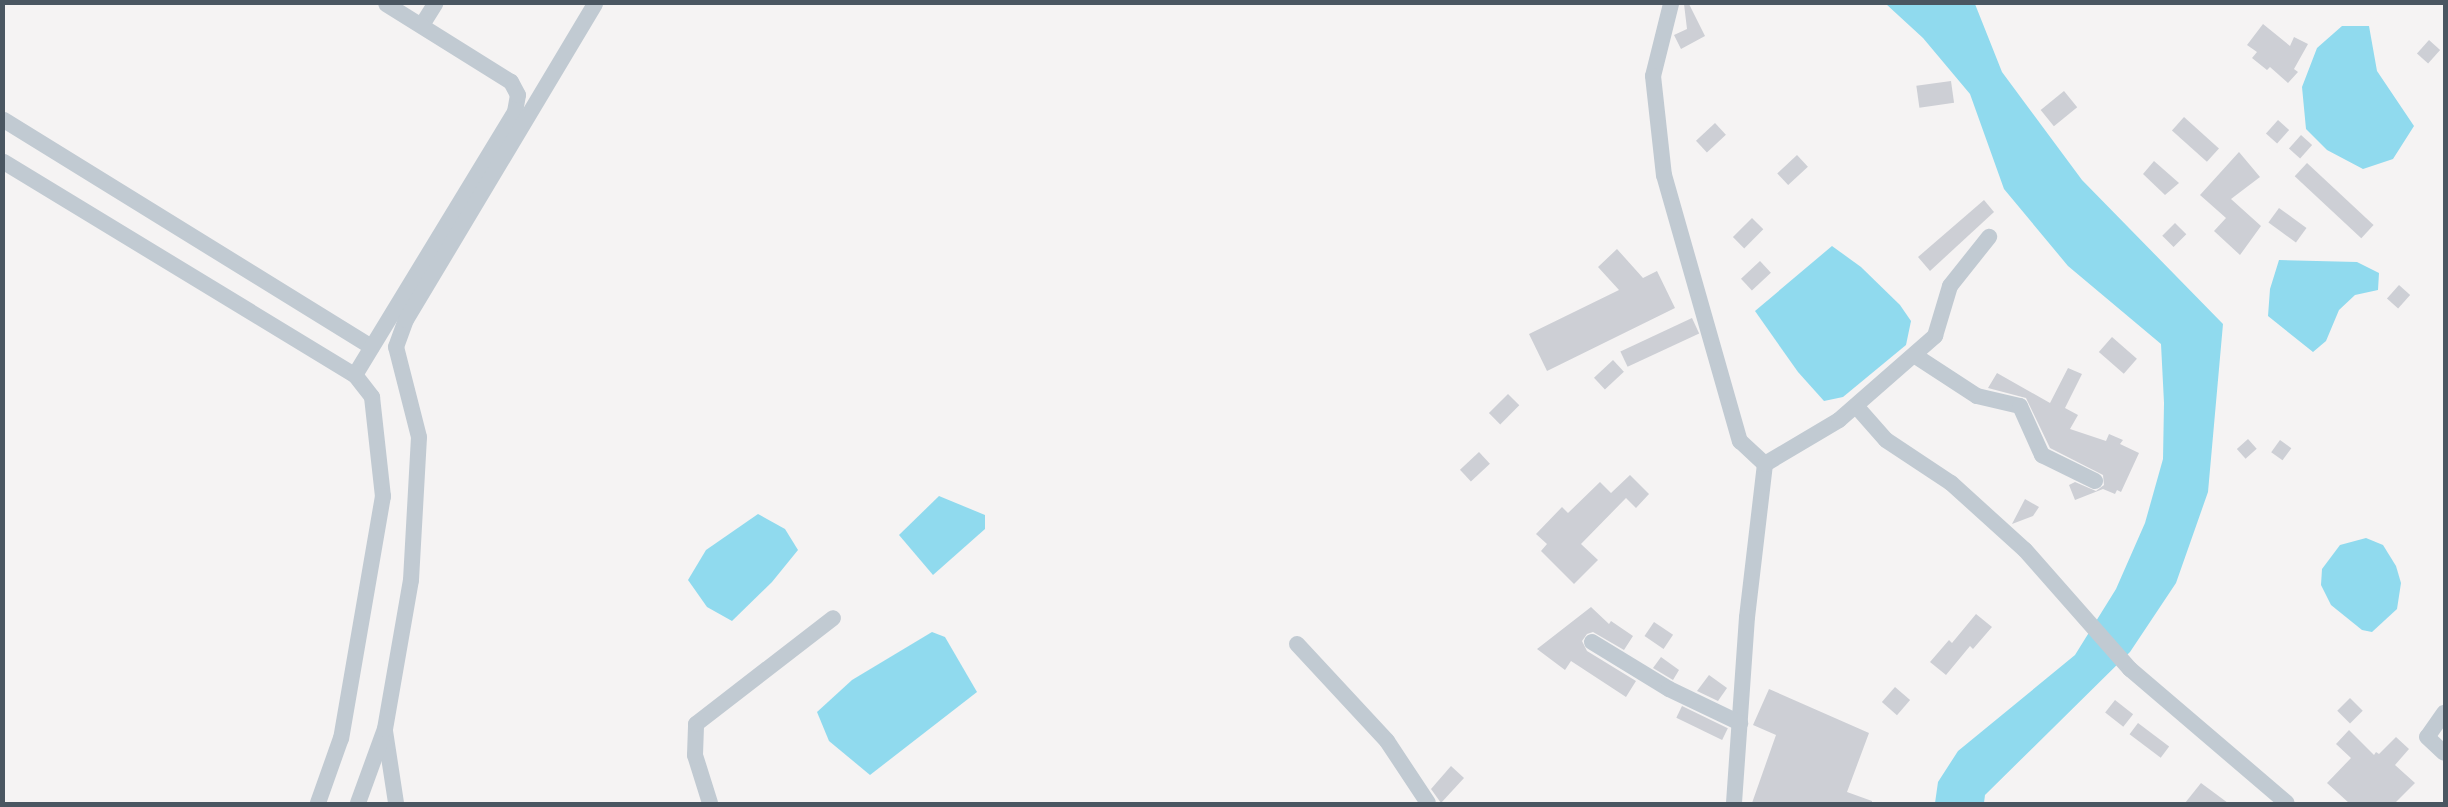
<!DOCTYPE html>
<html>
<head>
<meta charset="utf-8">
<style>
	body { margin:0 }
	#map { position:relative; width:2448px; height:807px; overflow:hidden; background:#f5f3f3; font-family:Roboto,sans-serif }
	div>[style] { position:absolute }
	.water>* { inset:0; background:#90daee }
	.building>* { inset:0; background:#cdcfd5; transform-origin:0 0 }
	.minor>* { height:16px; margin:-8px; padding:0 8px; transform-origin:8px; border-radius:8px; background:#c1cad2 }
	span { translate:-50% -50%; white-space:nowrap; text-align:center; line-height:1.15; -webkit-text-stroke:5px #fff; paint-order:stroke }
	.frame { position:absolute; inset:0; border:5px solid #4a5661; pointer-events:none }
</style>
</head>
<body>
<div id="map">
	<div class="water">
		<div style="clip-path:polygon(1886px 4px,1975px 4px,2002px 72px,2082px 180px,2223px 324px,2208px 492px,2176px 583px,2130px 652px,1985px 795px,1984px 803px,1935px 803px,1938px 782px,1958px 751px,2075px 655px,2116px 589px,2145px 523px,2163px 459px,2164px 403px,2161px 344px,2068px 266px,2004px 189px,1970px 94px,1923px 38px)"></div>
		<div style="clip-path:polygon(2342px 26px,2369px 26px,2377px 71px,2414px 126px,2393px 159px,2363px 169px,2327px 150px,2306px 129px,2302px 87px,2317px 48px)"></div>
		<div style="clip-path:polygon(1832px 246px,1861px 267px,1900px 305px,1911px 321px,1906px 345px,1843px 397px,1824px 401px,1798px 372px,1755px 311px)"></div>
		<div style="clip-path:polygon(2279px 260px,2357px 262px,2379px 273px,2378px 290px,2355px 295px,2339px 310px,2326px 341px,2313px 352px,2268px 316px,2270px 289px)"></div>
		<div style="clip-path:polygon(939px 496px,985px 515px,985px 529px,933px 575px,899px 535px)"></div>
		<div style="clip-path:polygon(758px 514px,785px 529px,798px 550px,772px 582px,732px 621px,707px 607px,688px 580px,706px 550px)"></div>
		<div style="clip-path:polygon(2366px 538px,2383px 545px,2396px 566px,2401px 583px,2397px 609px,2372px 632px,2362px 630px,2331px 605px,2321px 585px,2322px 569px,2340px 545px)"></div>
		<div style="clip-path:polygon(932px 632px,945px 637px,977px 692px,870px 775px,829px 741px,817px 712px,852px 680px)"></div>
	</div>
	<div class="building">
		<div style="clip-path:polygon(1684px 4px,1689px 4px,1705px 36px,1681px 49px,1674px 35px,1687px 29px)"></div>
		<div style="clip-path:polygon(2263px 24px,2290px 46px,2294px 37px,2308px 44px,2294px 69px,2298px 72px,2288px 83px,2270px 67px,2267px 70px,2252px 58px,2257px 52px,2247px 45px)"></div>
		<div style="left:2429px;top:40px;width:15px;height:18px;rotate:42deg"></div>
		<div style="left:1951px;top:81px;width:22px;height:35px;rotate:82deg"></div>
		<div style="left:2064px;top:91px;width:21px;height:30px;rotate:51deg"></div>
		<div style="left:2184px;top:117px;width:47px;height:18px;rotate:42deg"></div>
		<div style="left:2278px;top:120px;width:15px;height:18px;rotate:42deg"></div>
		<div style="left:1715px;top:123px;width:16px;height:26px;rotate:47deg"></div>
		<div style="left:2301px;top:135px;width:15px;height:18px;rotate:42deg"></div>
		<div style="clip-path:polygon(2239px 152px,2260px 177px,2231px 199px,2261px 226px,2240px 255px,2214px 231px,2226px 218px,2200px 195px)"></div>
		<div style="left:1797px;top:155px;width:16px;height:27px;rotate:47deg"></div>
		<div style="clip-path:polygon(2154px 161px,2179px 183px,2165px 195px,2143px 174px)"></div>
		<div style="left:2307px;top:163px;width:91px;height:18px;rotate:43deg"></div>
		<div style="clip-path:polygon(1984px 200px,1994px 212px,1930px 271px,1918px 257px)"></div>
		<div style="left:2279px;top:208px;width:34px;height:18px;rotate:36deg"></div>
		<div style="left:1752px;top:218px;width:16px;height:27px;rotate:45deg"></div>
		<div style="left:2175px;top:223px;width:16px;height:18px;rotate:45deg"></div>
		<div style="clip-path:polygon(1617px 249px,1643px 278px,1657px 271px,1675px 308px,1547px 371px,1529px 334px,1619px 290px,1598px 267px)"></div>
		<div style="left:1760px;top:261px;width:16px;height:26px;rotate:47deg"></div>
		<div style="left:2399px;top:285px;width:15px;height:18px;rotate:42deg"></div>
		<div style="left:1692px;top:318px;width:17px;height:79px;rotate:65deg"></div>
		<div style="left:2112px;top:337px;width:33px;height:20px;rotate:41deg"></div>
		<div style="left:1613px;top:360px;width:16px;height:26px;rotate:47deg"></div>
		<div style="clip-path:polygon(2068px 368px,2082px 374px,2065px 408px,2078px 415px,2070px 429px,2106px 441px,2109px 434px,2123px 440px,2120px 444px,2139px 453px,2121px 492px,2117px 490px,2115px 494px,2103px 489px,2075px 500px,2069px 485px,2075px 482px,2096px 491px,2104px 485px,2103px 475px,2050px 448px,2026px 398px,1988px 388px,1997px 373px,2050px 403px)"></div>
		<div style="left:1508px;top:394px;width:16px;height:27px;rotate:45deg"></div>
		<div style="left:2248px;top:439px;width:13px;height:15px;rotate:48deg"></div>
		<div style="left:2280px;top:440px;width:14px;height:15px;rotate:36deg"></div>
		<div style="left:1479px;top:452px;width:16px;height:26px;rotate:47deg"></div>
		<div style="clip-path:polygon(1630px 475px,1649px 494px,1636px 508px,1626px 498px,1581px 544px,1598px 560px,1574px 584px,1541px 551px,1547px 544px,1536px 534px,1562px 507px,1568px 513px,1600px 482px,1611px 493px)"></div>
		<div style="clip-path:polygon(2025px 499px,2039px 507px,2033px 516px,2012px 524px)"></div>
		<div style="clip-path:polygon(1591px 607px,1609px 624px,1611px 621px,1633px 636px,1624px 650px,1593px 632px,1587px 634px,1582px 641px,1587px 651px,1636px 681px,1626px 697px,1571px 661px,1565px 670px,1537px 649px)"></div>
		<div style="clip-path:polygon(1976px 614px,1992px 627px,1973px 649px,1970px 646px,1946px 675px,1930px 662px,1949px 640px,1952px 643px)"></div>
		<div style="left:1654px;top:622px;width:23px;height:17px;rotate:34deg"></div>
		<div style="clip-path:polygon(1661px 657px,1679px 670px,1673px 680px,1653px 668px)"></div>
		<div style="clip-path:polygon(1709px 675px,1727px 688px,1718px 701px,1697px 691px)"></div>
		<div style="left:1895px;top:687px;width:20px;height:20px;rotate:41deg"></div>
		<div style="clip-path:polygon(1769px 689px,1869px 733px,1847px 792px,1872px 801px,1872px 803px,1752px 803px,1776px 735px,1753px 725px)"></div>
		<div style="left:2350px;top:698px;width:18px;height:18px;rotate:45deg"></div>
		<div style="left:2115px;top:700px;width:23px;height:16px;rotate:38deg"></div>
		<div style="left:1682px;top:706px;width:51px;height:13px;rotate:26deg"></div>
		<div style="left:2138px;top:723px;width:39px;height:14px;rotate:37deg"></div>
		<div style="clip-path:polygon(2349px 730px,2374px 755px,2376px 752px,2379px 754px,2396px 737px,2409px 749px,2395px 765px,2415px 783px,2395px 803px,2349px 803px,2327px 783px,2351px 758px,2336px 744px)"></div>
		<div style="clip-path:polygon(1451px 766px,1464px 778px,1441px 803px,1431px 789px)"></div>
		<div style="clip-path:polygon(2201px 783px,2228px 803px,2185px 803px)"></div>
	</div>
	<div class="minor">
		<div style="left:1671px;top:4px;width:74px;rotate:104deg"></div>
		<div style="left:1653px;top:76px;width:100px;rotate:83.7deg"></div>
		<div style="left:1664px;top:175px;width:277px;rotate:74.1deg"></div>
		<div style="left:1740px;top:441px;width:34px;rotate:43deg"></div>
		<div style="left:1765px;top:464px;width:154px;rotate:96.7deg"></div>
		<div style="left:1747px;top:617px;width:186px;rotate:94deg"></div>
		<div style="left:422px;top:25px;width:25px;rotate:-58deg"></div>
		<div style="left:4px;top:120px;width:432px;rotate:31.7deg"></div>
		<div style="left:4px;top:162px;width:411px;rotate:31.3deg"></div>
		<div style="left:355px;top:375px;width:28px;rotate:52deg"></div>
		<div style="left:372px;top:397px;width:100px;rotate:83.7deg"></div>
		<div style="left:383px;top:496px;width:246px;rotate:99.8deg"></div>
		<div style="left:341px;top:738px;width:69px;rotate:109.5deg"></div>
		<div style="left:1914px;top:355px;width:75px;rotate:33.1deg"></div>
		<div style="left:1977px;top:396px;width:44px;rotate:13.1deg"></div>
		<div style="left:2020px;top:406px;width:54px;rotate:65.8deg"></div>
		<div style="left:2042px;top:455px;width:59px;rotate:26.1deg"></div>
		<div style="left:355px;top:375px;width:308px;rotate:-58.7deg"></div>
		<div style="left:515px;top:112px;width:17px;rotate:-80deg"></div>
		<div style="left:518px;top:95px;width:15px;rotate:-118deg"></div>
		<div style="left:511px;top:82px;width:147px;rotate:-148deg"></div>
		<div style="left:1856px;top:406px;width:45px;rotate:48.6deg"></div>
		<div style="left:1886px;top:440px;width:78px;rotate:33.5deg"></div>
		<div style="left:1951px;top:483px;width:100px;rotate:42.2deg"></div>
		<div style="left:2025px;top:550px;width:159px;rotate:48.6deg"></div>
		<div style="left:2130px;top:669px;width:206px;rotate:40.5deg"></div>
		<div style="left:1765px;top:464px;width:86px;rotate:-30.7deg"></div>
		<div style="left:1839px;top:420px;width:128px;rotate:-41.2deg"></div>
		<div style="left:1935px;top:336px;width:52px;rotate:-73.3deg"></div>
		<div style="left:1950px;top:286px;width:63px;rotate:-51.5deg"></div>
		<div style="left:1592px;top:642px;width:90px;rotate:31.4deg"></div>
		<div style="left:1669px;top:689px;width:79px;rotate:25.6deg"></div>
		<div style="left:1297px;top:644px;width:132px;rotate:47.1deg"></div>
		<div style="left:1387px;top:741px;width:74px;rotate:56.5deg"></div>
		<div style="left:2444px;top:713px;width:29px;rotate:125deg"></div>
		<div style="left:2427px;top:737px;width:23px;rotate:43deg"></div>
		<div style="left:385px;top:731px;width:73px;rotate:81.3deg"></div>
		<div style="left:358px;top:803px;width:79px;rotate:-70deg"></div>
		<div style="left:385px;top:729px;width:151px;rotate:-80.1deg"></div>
		<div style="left:411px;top:580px;width:143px;rotate:-86.8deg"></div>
		<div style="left:419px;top:437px;width:93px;rotate:-104.3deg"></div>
		<div style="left:396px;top:347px;width:29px;rotate:-70deg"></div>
		<div style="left:406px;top:320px;width:368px;rotate:-59.1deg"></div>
		<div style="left:710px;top:803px;width:50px;rotate:-107.4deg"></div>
		<div style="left:695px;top:755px;width:31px;rotate:-88deg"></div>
		<div style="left:696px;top:724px;width:173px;rotate:-37.7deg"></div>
	</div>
	<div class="frame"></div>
</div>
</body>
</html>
